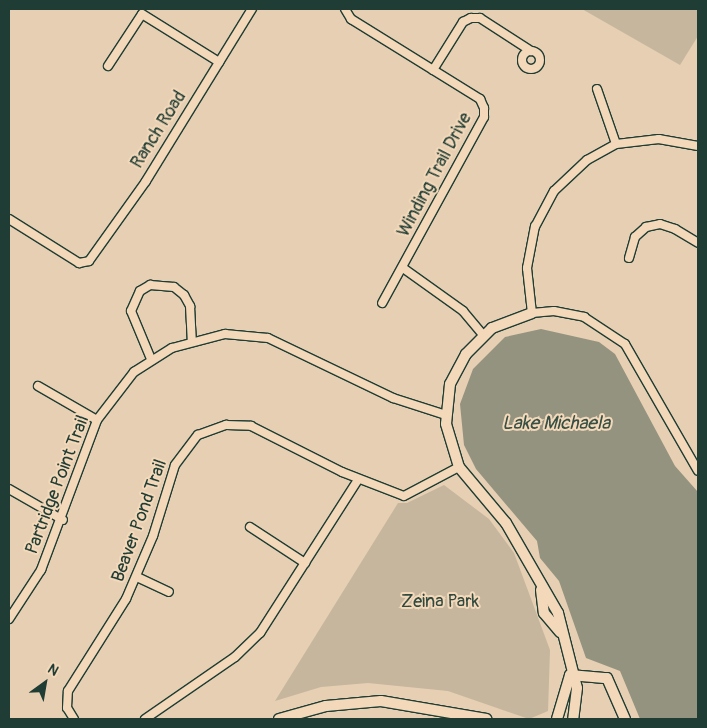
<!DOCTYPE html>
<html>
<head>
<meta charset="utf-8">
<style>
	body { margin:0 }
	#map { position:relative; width:707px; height:728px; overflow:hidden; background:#e6cfb2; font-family:Pangolin,sans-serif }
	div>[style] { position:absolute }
	.green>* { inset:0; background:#c5b69d }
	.water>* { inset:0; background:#94937f }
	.roads { filter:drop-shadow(1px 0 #1f3d34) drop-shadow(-1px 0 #1f3d34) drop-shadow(0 1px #1f3d34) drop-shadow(0 -1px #1f3d34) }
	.minor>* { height:8px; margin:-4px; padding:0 4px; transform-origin:4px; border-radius:4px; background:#f3d8ba }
	.minor>.ring { margin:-4px; padding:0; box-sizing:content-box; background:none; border:8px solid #f3d8ba; border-radius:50% }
	.tertiary>* { height:10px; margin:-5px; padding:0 5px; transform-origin:5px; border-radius:5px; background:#f3d8ba }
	span { translate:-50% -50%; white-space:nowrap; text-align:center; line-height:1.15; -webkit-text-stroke:4px #f3d8ba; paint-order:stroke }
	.street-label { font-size:18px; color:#1f3d34 }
	.park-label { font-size:18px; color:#30493e }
	.water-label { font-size:19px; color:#364e43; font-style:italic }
	.frame { position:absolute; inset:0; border:10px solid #1f3d34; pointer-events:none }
	.north { position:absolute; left:20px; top:658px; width:50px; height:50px; -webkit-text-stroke:4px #f3d8ba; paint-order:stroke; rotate:32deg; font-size:14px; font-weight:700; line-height:20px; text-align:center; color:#1f3d34 }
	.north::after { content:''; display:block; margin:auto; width:18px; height:22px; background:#1f3d34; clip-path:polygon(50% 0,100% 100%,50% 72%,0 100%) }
</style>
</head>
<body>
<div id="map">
	<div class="green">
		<div style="clip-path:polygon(582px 9px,698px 9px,698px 36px,680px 65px)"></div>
		<div style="clip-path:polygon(444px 485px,489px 519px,514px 553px,550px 650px,548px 711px,529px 719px,448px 691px,368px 683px,321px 687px,275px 701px,398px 503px,407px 503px)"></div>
	</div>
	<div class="water">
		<div style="clip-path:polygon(541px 329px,599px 342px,615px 354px,675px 466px,698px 492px,698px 719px,640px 719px,620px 671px,586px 658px,559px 581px,540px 558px,537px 541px,476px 469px,464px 445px,460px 404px,473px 369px,505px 337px)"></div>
	</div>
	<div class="roads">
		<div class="minor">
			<div style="left:345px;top:9px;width:12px;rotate:59deg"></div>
			<div style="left:351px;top:19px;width:152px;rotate:31.8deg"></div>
			<div style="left:480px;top:99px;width:10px;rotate:66deg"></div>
			<div style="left:484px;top:108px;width:9px;rotate:90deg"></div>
			<div style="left:484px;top:117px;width:212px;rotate:118.7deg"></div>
			<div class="ring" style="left:522px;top:51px;width:10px;height:10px"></div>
			<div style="left:108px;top:66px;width:62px;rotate:-56.8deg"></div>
			<div style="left:142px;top:14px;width:91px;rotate:31.9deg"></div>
			<div style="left:433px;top:70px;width:57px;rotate:-58deg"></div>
			<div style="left:463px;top:22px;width:9px;rotate:-27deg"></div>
			<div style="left:471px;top:18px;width:9px"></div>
			<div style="left:480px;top:18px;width:61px;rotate:32.9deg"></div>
			<div style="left:597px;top:89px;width:58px;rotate:70.9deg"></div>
			<div style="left:698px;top:146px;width:40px;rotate:-170deg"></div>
			<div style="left:659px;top:139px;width:43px;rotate:173.4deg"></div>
			<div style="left:616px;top:144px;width:33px;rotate:151deg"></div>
			<div style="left:587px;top:160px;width:45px;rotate:136.8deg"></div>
			<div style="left:554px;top:191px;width:40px;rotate:118deg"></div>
			<div style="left:535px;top:226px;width:43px;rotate:100.8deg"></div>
			<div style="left:527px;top:268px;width:45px;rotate:83.7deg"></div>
			<div style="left:532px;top:313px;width:22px;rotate:-5deg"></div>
			<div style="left:554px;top:311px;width:31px;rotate:11deg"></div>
			<div style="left:584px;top:317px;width:49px;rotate:33.4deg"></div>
			<div style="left:625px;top:344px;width:146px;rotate:60.1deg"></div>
			<div style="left:9px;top:219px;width:83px;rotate:32.2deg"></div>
			<div style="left:79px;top:263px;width:10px;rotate:-11deg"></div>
			<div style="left:89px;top:261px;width:98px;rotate:-54.5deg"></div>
			<div style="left:146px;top:181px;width:202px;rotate:-58.4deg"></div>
			<div style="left:629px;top:258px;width:22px;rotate:-74deg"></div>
			<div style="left:635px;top:237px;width:15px;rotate:-42deg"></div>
			<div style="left:646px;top:227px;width:14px;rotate:-12deg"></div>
			<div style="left:660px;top:224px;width:16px;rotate:18deg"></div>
			<div style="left:675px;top:229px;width:27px;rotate:31deg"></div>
			<div style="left:403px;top:268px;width:74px;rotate:35.6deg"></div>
			<div style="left:463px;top:311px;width:31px;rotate:50deg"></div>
			<div style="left:151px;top:359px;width:52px;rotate:-112.6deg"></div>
			<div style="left:131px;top:311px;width:22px;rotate:-66deg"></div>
			<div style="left:140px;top:291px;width:12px;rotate:-31deg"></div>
			<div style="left:150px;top:285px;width:24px;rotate:5deg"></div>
			<div style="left:174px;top:287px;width:13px;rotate:39deg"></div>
			<div style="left:184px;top:295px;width:13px;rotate:61deg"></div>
			<div style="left:190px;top:306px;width:34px;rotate:87deg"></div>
			<div style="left:38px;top:386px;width:68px;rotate:30deg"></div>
			<div style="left:9px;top:489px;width:62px;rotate:29.9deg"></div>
			<div style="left:250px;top:527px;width:66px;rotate:33.2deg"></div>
			<div style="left:137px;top:577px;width:35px;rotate:25deg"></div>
			<div style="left:9px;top:619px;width:59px;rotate:-56.9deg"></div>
			<div style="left:41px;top:570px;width:160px;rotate:-69.5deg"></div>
			<div style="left:97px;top:420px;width:61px;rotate:-52.4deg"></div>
			<div style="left:134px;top:372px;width:45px;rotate:-32.3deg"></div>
			<div style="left:172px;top:348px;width:55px;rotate:-14.8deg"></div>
			<div style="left:225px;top:334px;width:43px;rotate:5.3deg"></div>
			<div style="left:268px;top:338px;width:139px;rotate:25.6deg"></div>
			<div style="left:393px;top:398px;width:56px;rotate:17.8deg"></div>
			<div style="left:74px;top:719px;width:13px;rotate:-122deg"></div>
			<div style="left:67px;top:708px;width:17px;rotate:-87deg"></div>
			<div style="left:68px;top:691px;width:109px;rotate:-57.8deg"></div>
			<div style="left:126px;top:599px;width:69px;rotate:-66.8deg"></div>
			<div style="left:153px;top:536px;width:74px;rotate:-72.8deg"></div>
			<div style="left:175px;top:465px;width:38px;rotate:-53deg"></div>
			<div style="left:198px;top:435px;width:30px;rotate:-20deg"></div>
			<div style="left:226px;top:425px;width:25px;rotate:2deg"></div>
			<div style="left:251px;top:426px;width:102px;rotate:26.8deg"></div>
			<div style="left:342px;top:472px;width:66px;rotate:21.2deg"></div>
			<div style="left:404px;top:496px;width:62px;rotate:-27.8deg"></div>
			<div style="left:145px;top:719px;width:109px;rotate:-34.6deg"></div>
			<div style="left:235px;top:657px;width:35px;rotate:-44deg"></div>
			<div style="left:260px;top:633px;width:182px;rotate:-57.4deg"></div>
		</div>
		<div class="tertiary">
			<div style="left:532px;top:313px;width:43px;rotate:159.4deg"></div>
			<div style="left:492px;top:328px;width:37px;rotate:135deg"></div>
			<div style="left:466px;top:354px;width:34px;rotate:118deg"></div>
			<div style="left:450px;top:384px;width:40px;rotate:95.7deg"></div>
			<div style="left:446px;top:424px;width:45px;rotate:73.2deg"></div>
			<div style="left:459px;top:467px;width:73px;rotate:50deg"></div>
			<div style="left:506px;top:523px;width:104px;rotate:60deg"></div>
			<div style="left:558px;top:613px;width:77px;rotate:75.8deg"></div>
			<div style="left:577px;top:688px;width:31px;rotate:97deg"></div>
			<div style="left:541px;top:590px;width:23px;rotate:83deg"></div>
			<div style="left:544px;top:613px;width:25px;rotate:50deg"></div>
			<div style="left:570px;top:675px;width:37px;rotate:5deg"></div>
			<div style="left:607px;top:678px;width:45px;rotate:66.3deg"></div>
			<div style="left:279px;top:719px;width:49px;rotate:-15.5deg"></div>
			<div style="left:326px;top:706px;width:55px;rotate:-5.2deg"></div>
			<div style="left:381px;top:701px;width:107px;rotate:9.7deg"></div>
			<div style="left:557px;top:719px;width:46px;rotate:-73.5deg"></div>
		</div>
	</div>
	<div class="street-label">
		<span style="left:159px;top:130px;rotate:-58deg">Ranch Road</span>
		<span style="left:435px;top:175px;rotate:-62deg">Winding Trail Drive</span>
		<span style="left:58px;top:485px;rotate:-69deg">Partridge Point Trail</span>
		<span style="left:140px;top:521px;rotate:-70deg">Beaver Pond Trail</span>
	</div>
	<div class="park-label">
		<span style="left:440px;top:602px">Zeina Park</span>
	</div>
	<div class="water-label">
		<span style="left:556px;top:424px">Lake Michaela</span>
	</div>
	<div class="frame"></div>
	<div class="north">N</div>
</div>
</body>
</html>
